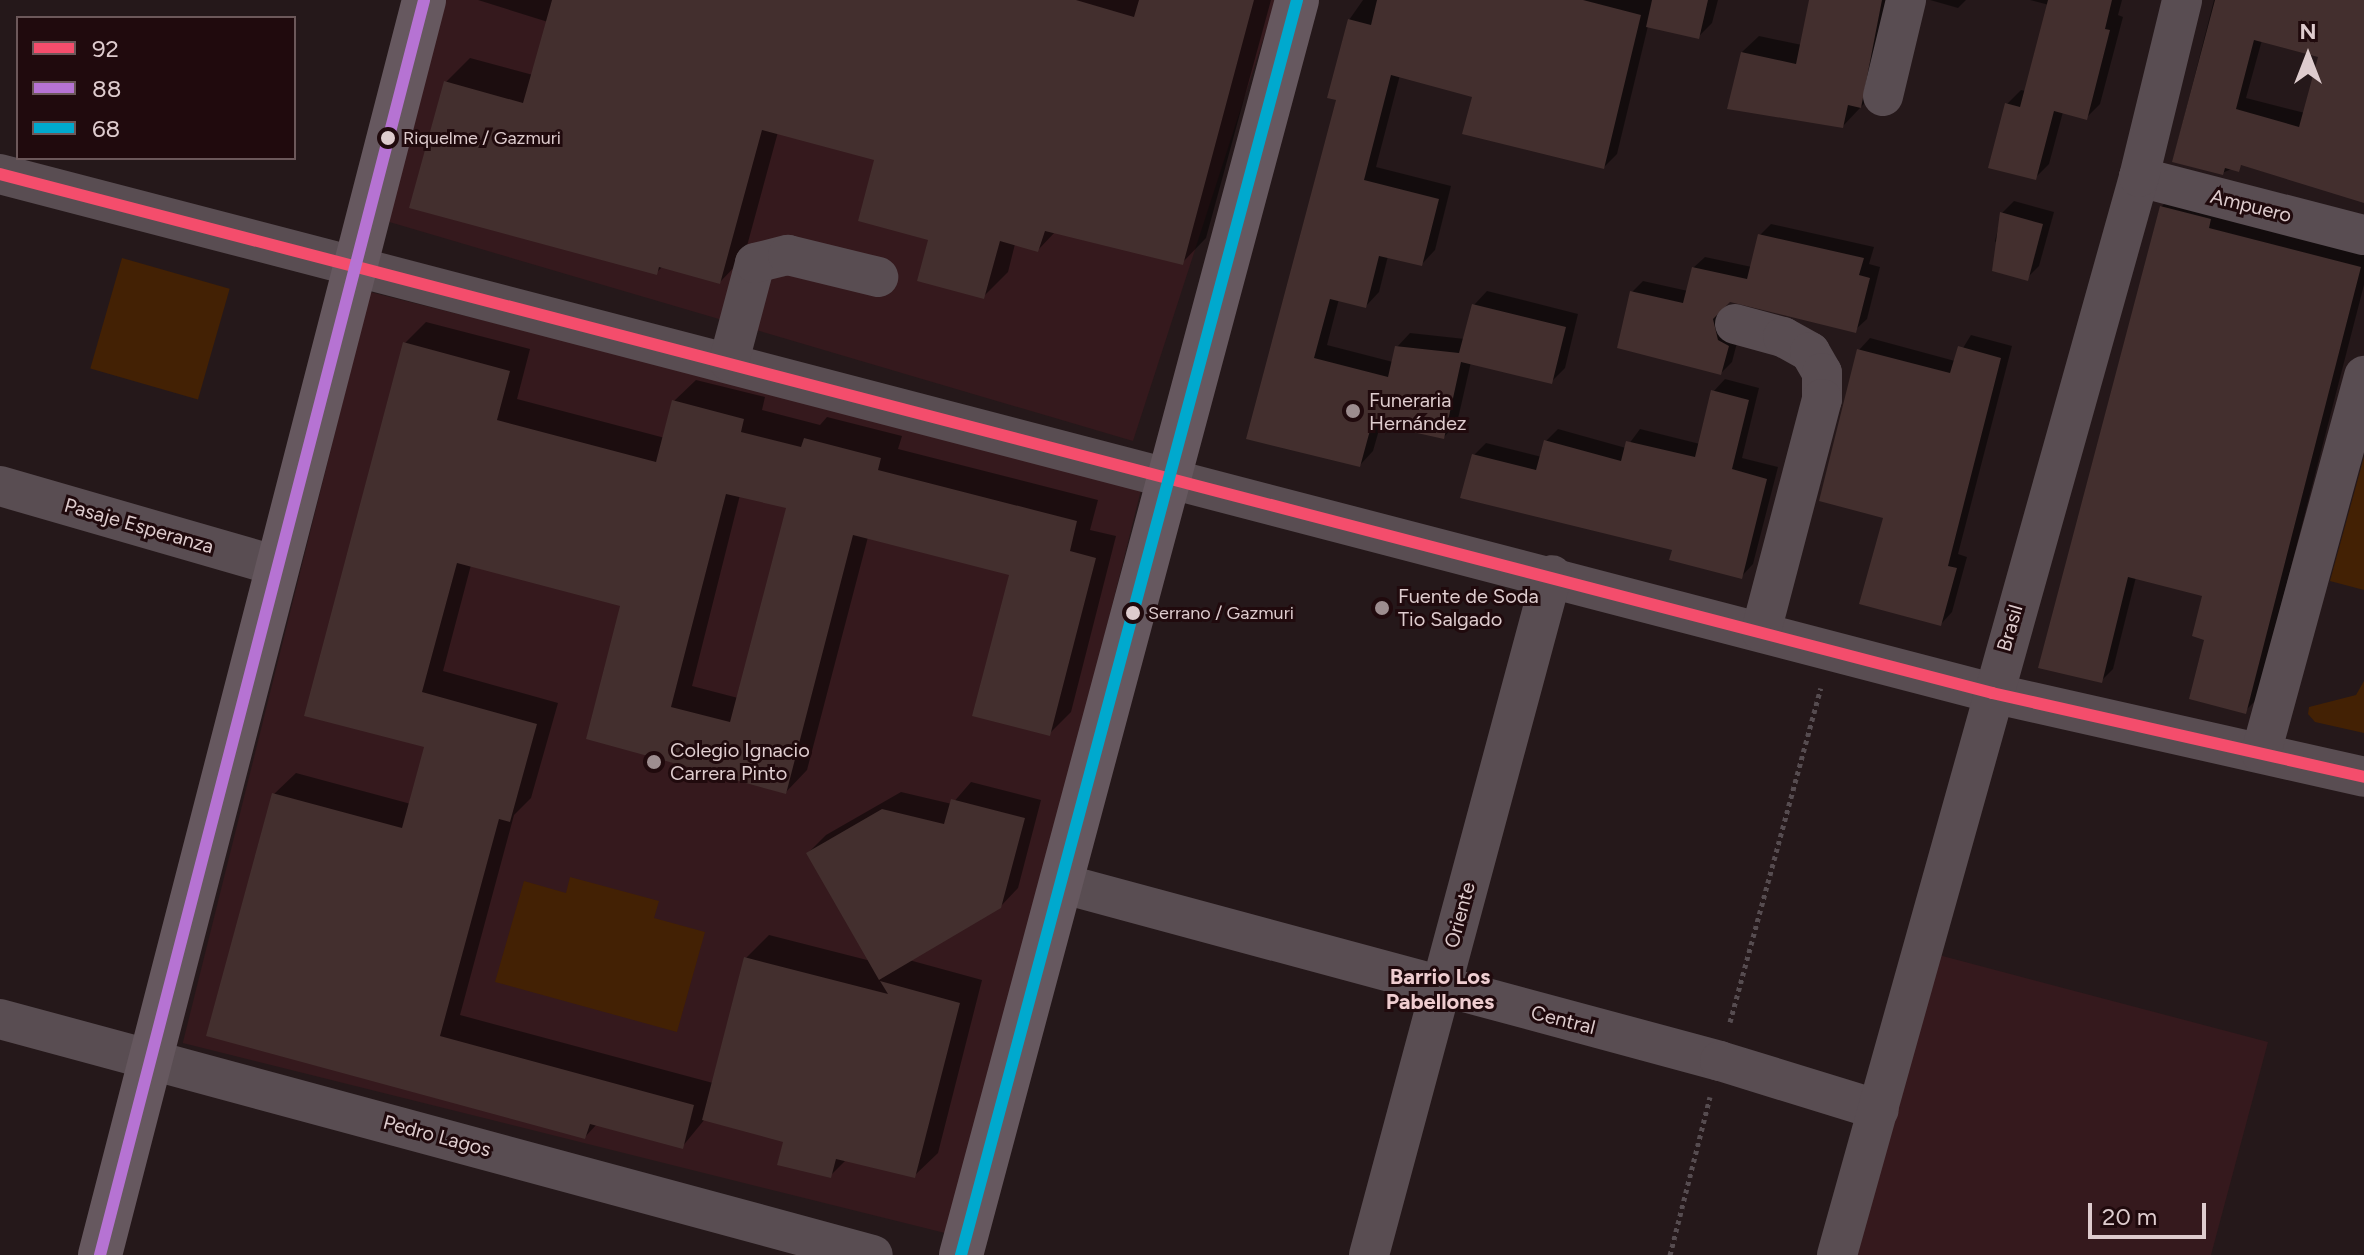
<!DOCTYPE html>
<html>
<head>
<meta charset="utf-8">
<style>
	body { margin:0 }
	#map { position:relative; width:2364px; height:1255px; overflow:hidden; background:#25181a; font-family:Figtree,sans-serif }
	div>[style] { position:absolute }
	.built>* { inset:0; background:#35191d; transform-origin:0 0 }
	.green>* { inset:0; background:#432104; transform-origin:0 0 }
	.shadow>* { inset:0; background:#0007 }
	.building>* { inset:0; background:#432f2e }
	.path>* { height:5px; margin-top:-2.5px; transform-origin:0; background:repeating-linear-gradient(90deg,#564c50 0 4px,transparent 0 8px) }
	.minor>* { height:40px; margin:-20px; padding:0 20px; transform-origin:20px; border-radius:20px; background:#594d52 }
	.major>* { height:44px; margin:-22px; padding:0 22px; transform-origin:22px; border-radius:22px; background:#66585f }
	.bus-1>* { height:12px; margin:-6px; padding:0 6px; transform-origin:6px; border-radius:6px; background:#f44d6c }
	.bus-2>* { height:12px; margin:-6px; padding:0 6px; transform-origin:6px; border-radius:6px; background:#b673d3 }
	.bus-3>* { height:12px; margin:-6px; padding:0 6px; transform-origin:6px; border-radius:6px; background:#00a9ce }
	.dots>* { width:22px; height:22px; translate:-50% -50%; box-sizing:border-box; border:4px solid #200a0d; border-radius:50% }
	span { translate:-50% -50%; white-space:nowrap; text-align:center; line-height:1.15; -webkit-text-stroke:6px #200a0d; paint-order:stroke }
	.bus-label { font-size:18px; color:#deccce }
	.left { translate:0 -50%; text-align:left }
	.street-label { font-size:20px; color:#deccce }
	.poi-label { font-size:20px; color:#deccce }
	.neighbourhood-label { font-size:22px; color:#efcdd0; font-weight:700 }
	.legend { position:absolute; left:16px; top:16px; width:280px; height:144px; box-sizing:border-box; background:#200a0d; border:2px solid #6c585a; margin:0; padding:10px 14px; list-style:none; font-size:24px; color:#deccce }
	.legend li { display:flex; align-items:center; gap:16px; height:40px }
	.legend b { width:40px; border:2px solid #6c585a }
	.north { position:absolute; left:2268px; top:16px; width:80px; height:80px; -webkit-text-stroke:6px #200a0d; paint-order:stroke; rotate:0deg; font-size:22px; font-weight:700; line-height:32px; text-align:center; color:#deccce }
	.north::after { content:''; display:block; margin:auto; width:28px; height:36px; background:#deccce; clip-path:polygon(50% 0,100% 100%,50% 72%,0 100%) }
	.scale { position:absolute; left:2088px; top:1203px; width:118px; height:36px; box-sizing:border-box; border:4px solid #deccce; border-top:0; padding-left:10px; font-size:24px; line-height:28px; white-space:nowrap; color:#deccce; -webkit-text-stroke:6px #200a0d; paint-order:stroke }
</style>
</head>
<body>
<div id="map">
	<div class="built">
		<div style="clip-path:polygon(446px 0,1276px 0,1133px 441px,386px 221px)"></div>
		<div style="left:370px;top:292px;width:796px;height:774px;rotate:14deg"></div>
		<div style="clip-path:polygon(1935px 954px,2268px 1042px,2211px 1255px,1855px 1255px)"></div>
	</div>
	<div class="green">
		<div style="left:122px;top:258px;width:112px;height:115px;rotate:16deg"></div>
		<div style="clip-path:polygon(2364px 457px,2364px 590px,2330px 581px)"></div>
		<div style="clip-path:polygon(2364px 681px,2364px 733px,2315px 722px,2308px 714px,2309px 707px,2356px 695px)"></div>
		<div style="clip-path:polygon(570px 877px,659px 901px,654px 918px,705px 932px,677px 1032px,495px 982px,524px 881px,566px 893px)"></div>
	</div>
	<div class="shadow">
		<div style="clip-path:polygon(478px 0,1271px 0,1206px 238px,1182px 263px,1056px 231px,1038px 250px,1015px 244px,1008px 272px,983px 297px,930px 238px,877px 159px,778px 132px,744px 257px,720px 282px,663px 266px,656px 273px,446px 82px,470px 58px,533px 75px,548px 22px)"></div>
		<div style="clip-path:polygon(1363px 0,1718px 0,1712px 23px,1698px 37px,1648px 26px,1617px 154px,1604px 167px,1474px 96px,1400px 75px,1376px 167px,1451px 186px,1435px 250px,1422px 264px,1388px 256px,1379px 292px,1366px 306px,1339px 299px,1327px 345px,1393px 362px,1397px 347px,1410px 333px,1465px 339px,1474px 305px,1487px 291px,1578px 314px,1565px 368px,1551px 382px,1471px 362px,1457px 423px,1444px 437px,1381px 423px,1373px 451px,1360px 465px,1249px 437px,1339px 98px,1349px 20px)"></div>
		<div style="clip-path:polygon(1811px 0,1896px 0,1877px 90px,1843px 126px,1742px 52px,1759px 36px,1802px 45px)"></div>
		<div style="clip-path:polygon(1930px 0,1966px 0,1958px 8px)"></div>
		<div style="clip-path:polygon(2030px 0,2122px 0,2118px 15px,2123px 17px,2100px 104px,2086px 118px,2063px 112px,2049px 164px,2035px 178px,2007px 104px,2021px 90px,2026px 91px,2049px 5px)"></div>
		<div style="clip-path:polygon(evenodd,2214px 0,2364px 0,2364px 197px,2244px 164px,2222px 173px,2174px 157px,2214px 0,2262px 40px,2320px 56px,2305px 113px,2246px 98px,2262px 40px)"></div>
		<div style="clip-path:polygon(2173px 195px,2364px 254px,2364px 285px,2257px 699px,2245px 711px,2206px 639px,2205px 595px,2136px 577px,2113px 669px,2101px 681px,2161px 207px)"></div>
		<div style="clip-path:polygon(2014px 201px,2054px 212px,2039px 266px,2027px 278px,1995px 241px,2002px 213px)"></div>
		<div style="clip-path:polygon(1771px 224px,1874px 247px,1869px 264px,1880px 267px,1867px 319px,1855px 330px,1728px 300px,1723px 306px,1729px 329px,1739px 335px,1732px 362px,1721px 373px,1632px 292px,1643px 281px,1688px 291px,1693px 268px,1705px 257px,1752px 267px,1759px 236px)"></div>
		<div style="clip-path:polygon(evenodd,426px 322px,530px 349px,517px 399px,665px 438px,674px 401px,696px 380px,765px 397px,762px 410px,820px 425px,827px 417px,902px 436px,898px 449px,1098px 500px,1090px 530px,1116px 536px,1071px 712px,1049px 734px,1011px 574px,868px 537px,807px 770px,786px 792px,589px 737px,622px 604px,471px 565px,443px 671px,558px 703px,531px 798px,514px 815px,460px 1015px,713px 1083px,746px 958px,769px 935px,871px 961px,808px 853px,826px 835px,901px 792px,952px 804px,971px 782px,1041px 800px,1018px 888px,1000px 907px,909px 960px,982px 980px,938px 1153px,914px 1176px,847px 1159px,830px 1176px,786px 1140px,705px 1119px,682px 1147px,597px 1124px,585px 1137px,208px 1035px,274px 794px,296px 773px,411px 804px,426px 746px,306px 714px,405px 343px,426px 322px,740px 495px,788px 507px,738px 698px,692px 686px,740px 495px)"></div>
		<div style="clip-path:polygon(1971px 335px,2012px 346px,1958px 554px,1967px 557px,1952px 612px,1941px 624px,1886px 516px,1859px 350px,1870px 338px,1955px 361px)"></div>
		<div style="clip-path:polygon(1725px 379px,1759px 388px,1742px 458px,1778px 467px,1753px 564px,1741px 577px,1474px 455px,1486px 443px,1542px 457px,1546px 441px,1558px 429px,1626px 448px,1640px 429px,1700px 444px,1713px 392px)"></div>
	</div>
	<div class="building">
		<div style="clip-path:polygon(552px 0,1076px 0,1134px 17px,1139px 0,1254px 0,1183px 265px,1045px 231px,1038px 252px,1000px 241px,984px 299px,917px 281px,928px 240px,858px 221px,874px 160px,762px 130px,720px 284px,659px 267px,657px 275px,409px 208px,444px 81px,523px 103px)"></div>
		<div style="clip-path:polygon(1377px 0,1583px 0,1641px 15px,1604px 169px,1462px 134px,1472px 97px,1391px 75px,1364px 180px,1439px 199px,1422px 266px,1379px 256px,1366px 308px,1330px 299px,1314px 358px,1388px 377px,1395px 346px,1459px 353px,1472px 304px,1566px 327px,1552px 384px,1461px 362px,1444px 439px,1372px 423px,1360px 467px,1246px 439px,1336px 100px,1327px 98px,1348px 19px,1371px 25px)"></div>
		<div style="clip-path:polygon(1652px 0,1708px 0,1699px 39px,1646px 27px)"></div>
		<div style="clip-path:polygon(1809px 0,1882px 0,1861px 108px,1848px 105px,1843px 128px,1727px 109px,1741px 52px,1796px 64px)"></div>
		<div style="clip-path:polygon(2048px 0,2112px 0,2105px 29px,2110px 30px,2087px 120px,2054px 111px,2036px 180px,1988px 168px,2005px 103px,2020px 107px)"></div>
		<div style="clip-path:polygon(evenodd,2215px 0,2364px 0,2364px 203px,2241px 165px,2239px 172px,2225px 168px,2223px 175px,2172px 162px,2215px 0,2254px 40px,2318px 57px,2299px 127px,2236px 109px,2254px 40px)"></div>
		<div style="clip-path:polygon(2160px 206px,2211px 219px,2209px 228px,2361px 267px,2246px 714px,2189px 699px,2204px 640px,2192px 636px,2202px 596px,2128px 577px,2102px 683px,2038px 668px)"></div>
		<div style="clip-path:polygon(2000px 212px,2043px 224px,2028px 281px,1992px 271px)"></div>
		<div style="clip-path:polygon(1758px 234px,1864px 258px,1859px 275px,1870px 278px,1856px 333px,1730px 302px,1713px 319px,1718px 340px,1729px 346px,1721px 375px,1617px 348px,1630px 291px,1683px 303px,1692px 267px,1747px 279px)"></div>
		<div style="clip-path:polygon(evenodd,403px 342px,510px 371px,497px 420px,656px 462px,672px 400px,744px 419px,741px 432px,801px 447px,804px 438px,881px 458px,878px 470px,1077px 521px,1070px 551px,1096px 558px,1050px 736px,972px 716px,1009px 575px,853px 535px,786px 794px,586px 739px,620px 606px,457px 563px,422px 692px,537px 724px,510px 822px,499px 819px,440px 1036px,694px 1105px,683px 1149px,590px 1124px,585px 1139px,206px 1036px,272px 793px,402px 828px,424px 747px,304px 716px,403px 342px,726px 494px,786px 508px,730px 722px,671px 707px,726px 494px)"></div>
		<div style="clip-path:polygon(1958px 346px,2001px 358px,1948px 566px,1957px 568px,1941px 626px,1859px 604px,1883px 518px,1819px 501px,1857px 349px,1950px 373px)"></div>
		<div style="clip-path:polygon(1711px 390px,1749px 400px,1732px 469px,1767px 479px,1742px 579px,1669px 560px,1672px 550px,1460px 498px,1472px 454px,1536px 470px,1544px 440px,1621px 461px,1626px 441px,1695px 457px)"></div>
		<div style="clip-path:polygon(951px 799px,1025px 818px,1001px 908px,879px 980px,806px 853px,882px 809px,944px 824px)"></div>
		<div style="clip-path:polygon(744px 957px,888px 994px,880px 981px,960px 1003px,915px 1178px,836px 1159px,831px 1178px,777px 1165px,783px 1142px,702px 1120px)"></div>
	</div>
	<div class="path">
		<div style="left:1730px;top:1022px;width:346px;rotate:-74.8deg"></div>
		<div style="left:1670px;top:1255px;width:163px;rotate:-75.8deg"></div>
	</div>
	<div class="minor">
		<div style="left:1883px;top:96px;width:99px;rotate:-76.5deg"></div>
		<div style="left:0;top:174px;width:2059px;rotate:14.6deg"></div>
		<div style="left:1992px;top:693px;width:381px;rotate:12.7deg"></div>
		<div style="left:2139px;top:177px;width:232px;rotate:14.5deg"></div>
		<div style="left:1735px;top:324px;width:50px;rotate:15.2deg"></div>
		<div style="left:1783px;top:337px;width:31px;rotate:29deg"></div>
		<div style="left:1810px;top:352px;width:24px;rotate:60deg"></div>
		<div style="left:1822px;top:373px;width:26px;rotate:90deg"></div>
		<div style="left:1822px;top:399px;width:240px;rotate:104.7deg"></div>
		<div style="left:729px;top:361px;width:101px;rotate:-75.1deg"></div>
		<div style="left:755px;top:263px;width:34px;rotate:-14deg"></div>
		<div style="left:788px;top:255px;width:93px;rotate:13.7deg"></div>
		<div style="left:0;top:486px;width:289px;rotate:16.1deg"></div>
		<div style="left:2261px;top:753px;width:391px;rotate:-74.7deg"></div>
		<div style="left:1060px;top:883px;width:684px;rotate:15.09deg"></div>
		<div style="left:1720px;top:1061px;width:166px;rotate:17.1deg"></div>
		<div style="left:0;top:1019px;width:904px;rotate:15.13deg"></div>
		<div style="left:1369px;top:1255px;width:704px;rotate:-74.94deg"></div>
		<div style="left:1837px;top:1255px;width:1120px;rotate:-74.35deg"></div>
		<div style="left:2139px;top:177px;width:182px;rotate:-76.3deg"></div>
	</div>
	<div class="major">
		<div style="left:100px;top:1255px;width:1296px;rotate:-75.52deg"></div>
		<div style="left:961px;top:1255px;width:1299px;rotate:-75.01deg"></div>
	</div>
	<div class="bus-1">
		<div style="left:0;top:174px;width:2059px;rotate:14.6deg"></div>
		<div style="left:1992px;top:693px;width:381px;rotate:12.7deg"></div>
	</div>
	<div class="bus-2">
		<div style="left:100px;top:1255px;width:1296px;rotate:-75.52deg"></div>
	</div>
	<div class="bus-3">
		<div style="left:961px;top:1255px;width:1299px;rotate:-75.01deg"></div>
	</div>
	<div class="dots">
		<div style="left:388px;top:138px;background:#deccce"></div>
		<div style="left:1353px;top:411px;background:#9d8d8f"></div>
		<div style="left:1382px;top:608px;background:#9d8d8f"></div>
		<div style="left:1133px;top:613px;background:#deccce"></div>
		<div style="left:654px;top:762px;background:#9d8d8f"></div>
	</div>
	<div class="bus-label">
		<span class="left" style="left:403px;top:138px">Riquelme / Gazmuri</span>
		<span class="left" style="left:1148px;top:613px">Serrano / Gazmuri</span>
	</div>
	<div class="street-label">
		<span style="left:2251px;top:206px;rotate:14deg">Ampuero</span>
		<span style="left:139px;top:526px;rotate:16deg">Pasaje Esperanza</span>
		<span style="left:2010px;top:628px;rotate:-74deg">Brasil</span>
		<span style="left:1460px;top:915px;rotate:-75deg">Oriente</span>
		<span style="left:1563px;top:1020px;rotate:14deg">Central</span>
		<span style="left:437px;top:1136px;rotate:15deg">Pedro Lagos</span>
	</div>
	<div class="poi-label">
		<span class="left" style="left:1369px;top:412px">Funeraria<br>Hernández</span>
		<span class="left" style="left:1398px;top:608px">Fuente de Soda<br>Tio Salgado</span>
		<span class="left" style="left:670px;top:762px">Colegio Ignacio<br>Carrera Pinto</span>
	</div>
	<div class="neighbourhood-label">
		<span style="left:1440px;top:989px">Barrio Los<br>Pabellones</span>
	</div>
	<ul class="legend">
	<li><b style="height:10px;background:#f44d6c"></b>92</li>
	<li><b style="height:10px;background:#b673d3"></b>88</li>
	<li><b style="height:10px;background:#00a9ce"></b>68</li>
	</ul>
	<div class="north">N</div>
	<div class="scale">20 m</div>
</div>
</body>
</html>
